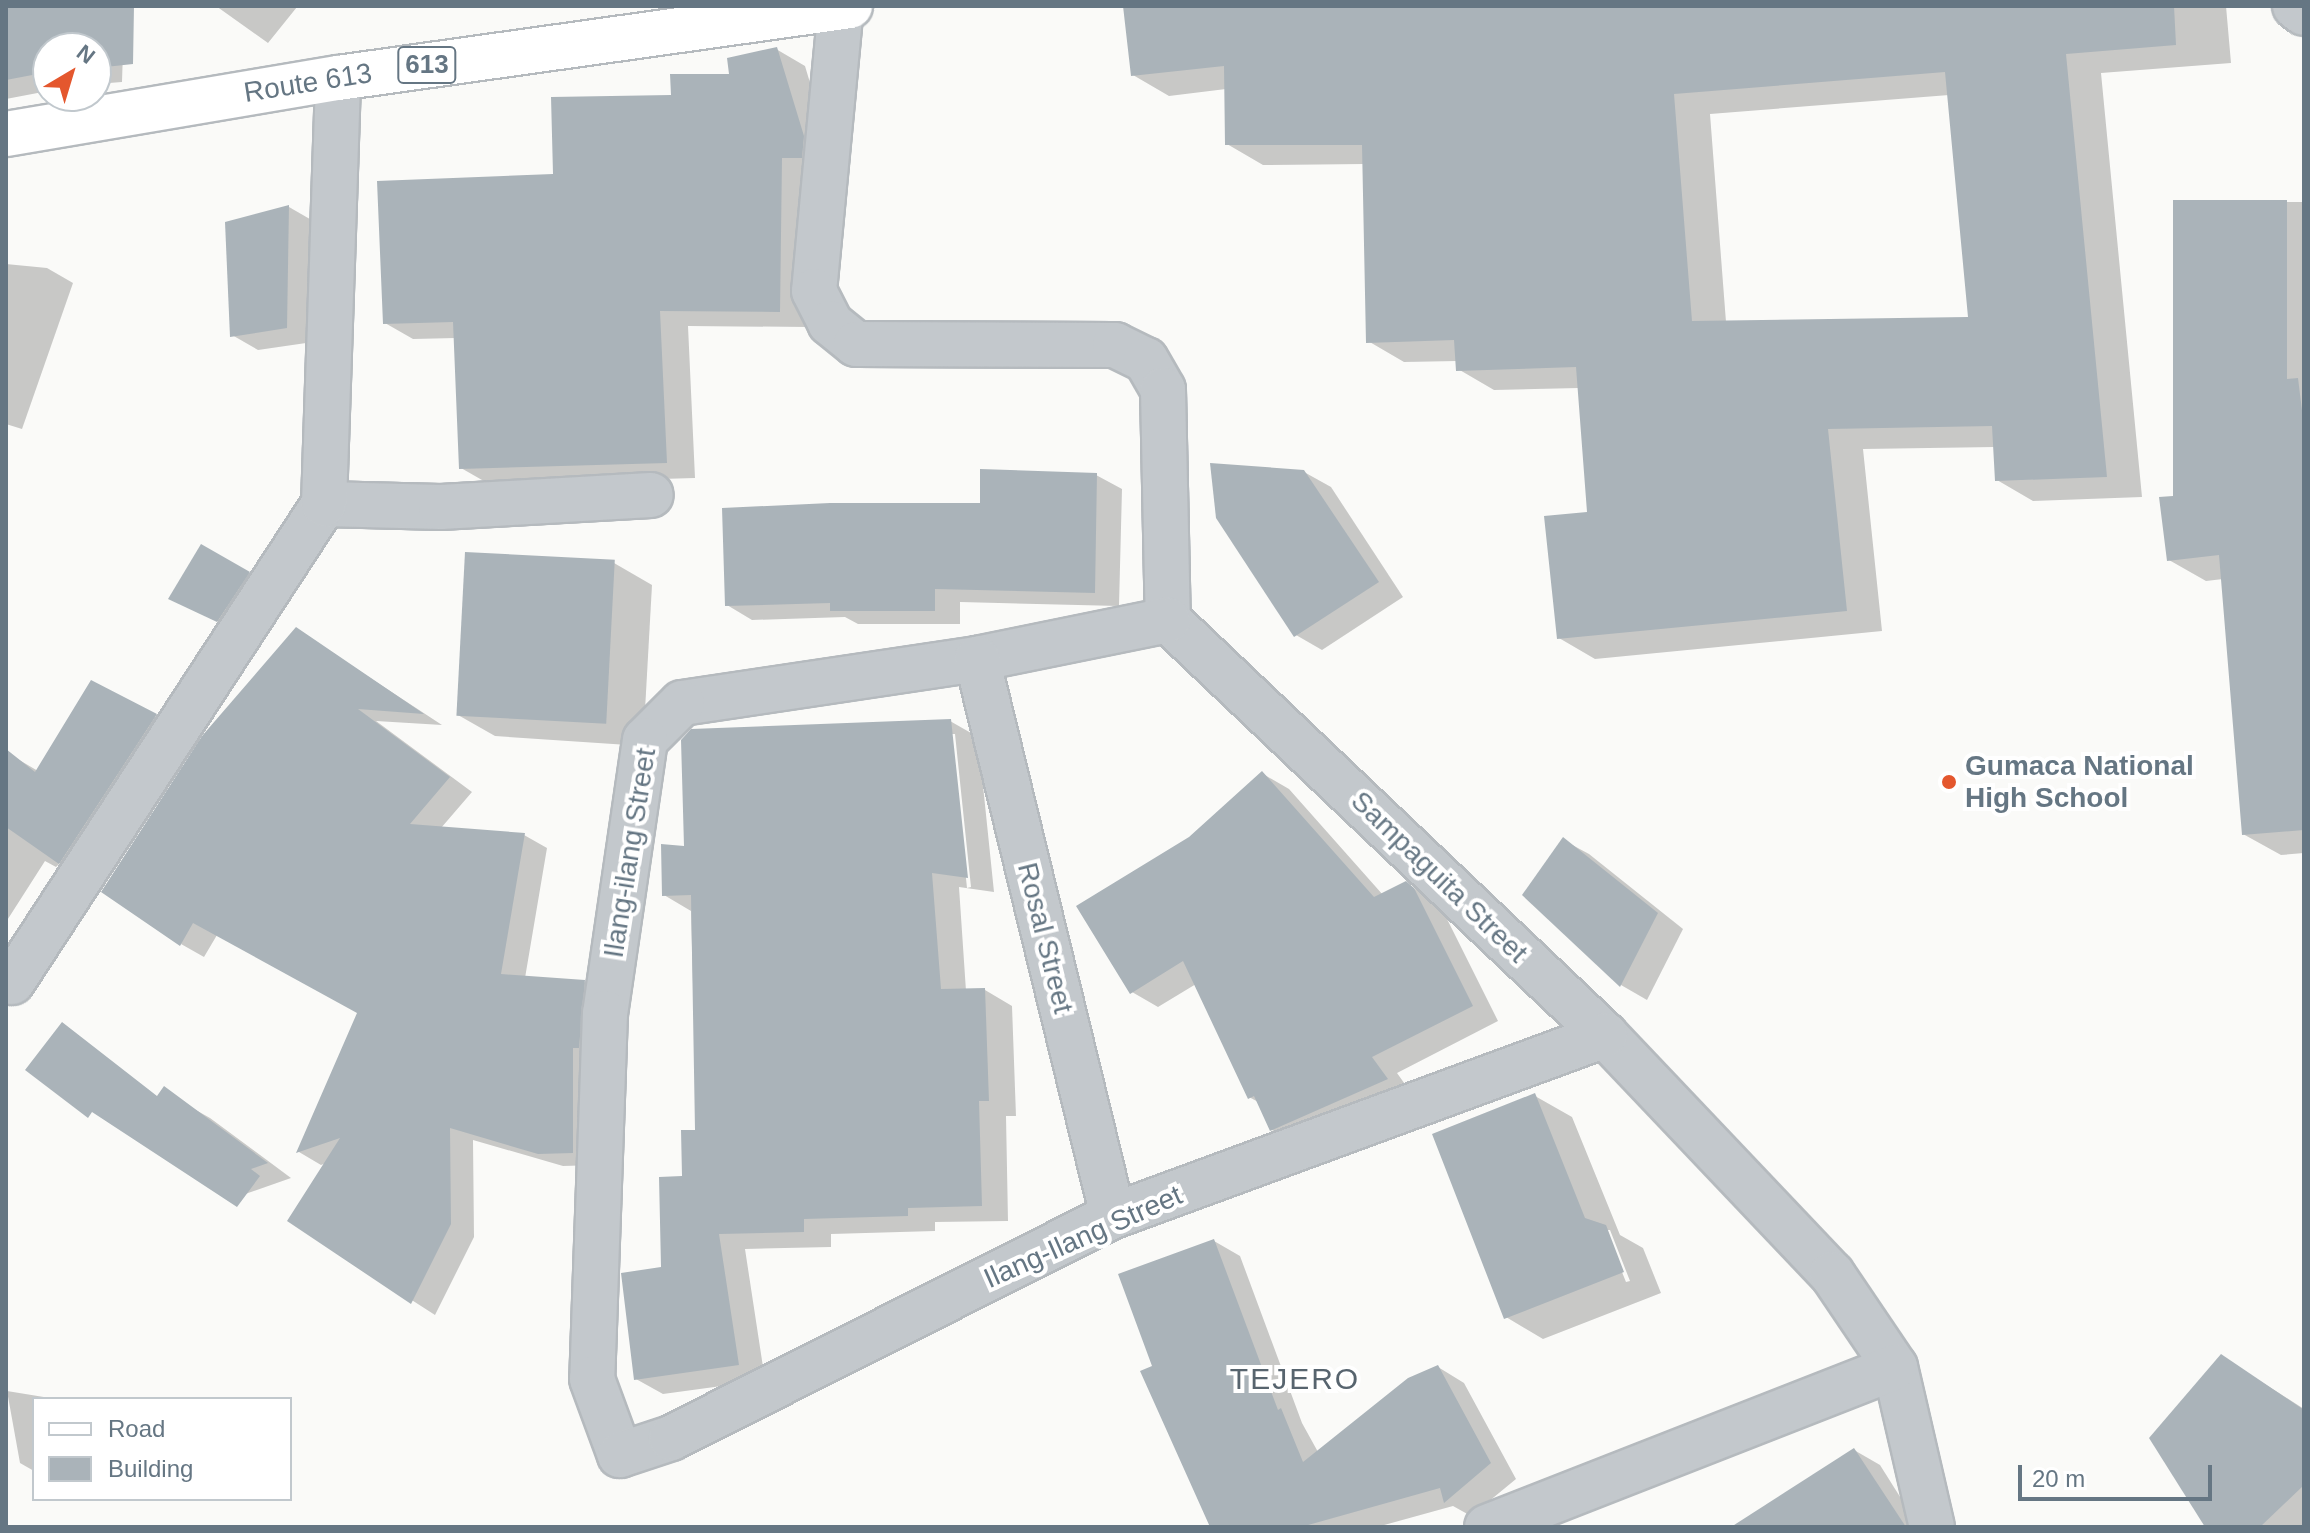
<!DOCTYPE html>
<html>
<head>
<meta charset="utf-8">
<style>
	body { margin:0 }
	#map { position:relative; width:2310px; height:1533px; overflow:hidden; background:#fafaf8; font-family:Arial,sans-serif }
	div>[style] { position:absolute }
	.shadow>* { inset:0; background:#0003 }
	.building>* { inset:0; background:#aab3b9; transform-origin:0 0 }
	.roads { filter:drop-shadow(2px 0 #b5babe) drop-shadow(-2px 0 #b5babe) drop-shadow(0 2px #b5babe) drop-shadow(0 -2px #b5babe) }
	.minor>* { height:44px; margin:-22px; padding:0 22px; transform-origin:22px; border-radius:22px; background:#c3c8cc }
	.major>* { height:44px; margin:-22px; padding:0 22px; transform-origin:22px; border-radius:22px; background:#fff }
	.dots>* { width:22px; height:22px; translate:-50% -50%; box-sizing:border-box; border:4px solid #fff; border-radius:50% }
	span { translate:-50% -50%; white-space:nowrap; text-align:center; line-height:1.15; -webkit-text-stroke:8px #fff; paint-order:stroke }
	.shield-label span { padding:2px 6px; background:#fff; border:2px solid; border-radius:6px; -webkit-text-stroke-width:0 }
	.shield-label { font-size:26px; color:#657683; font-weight:700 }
	.street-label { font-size:28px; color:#657683 }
	.poi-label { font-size:28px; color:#657683; font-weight:700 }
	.left { translate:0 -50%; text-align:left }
	.neighbourhood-label { font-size:30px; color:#57646e; letter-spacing:2px }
	.frame { position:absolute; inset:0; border:8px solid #657683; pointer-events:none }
	.legend { position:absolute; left:32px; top:1397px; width:260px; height:104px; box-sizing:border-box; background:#fff; border:2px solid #c1c8cd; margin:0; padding:10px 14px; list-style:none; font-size:24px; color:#657683 }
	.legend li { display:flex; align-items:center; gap:16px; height:40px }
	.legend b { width:40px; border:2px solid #c1c8cd }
	.north { position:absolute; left:32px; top:32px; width:80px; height:80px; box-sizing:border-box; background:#fff; border:2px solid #c1c8cd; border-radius:50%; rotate:38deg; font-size:22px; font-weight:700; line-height:32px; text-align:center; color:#657683 }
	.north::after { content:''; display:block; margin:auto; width:28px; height:36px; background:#e4572e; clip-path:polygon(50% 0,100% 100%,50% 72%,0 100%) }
	.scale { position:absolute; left:2018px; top:1465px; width:194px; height:36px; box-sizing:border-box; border:4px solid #657683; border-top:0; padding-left:10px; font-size:24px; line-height:28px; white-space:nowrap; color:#657683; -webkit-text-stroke:6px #fff; paint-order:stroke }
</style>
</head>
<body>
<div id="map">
	<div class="shadow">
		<div style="clip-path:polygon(90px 6px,102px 6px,124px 19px,122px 82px,96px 84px,96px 48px,48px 48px,48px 91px,6px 99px,6px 24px)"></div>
		<div style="clip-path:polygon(216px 6px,309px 6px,297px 7px,268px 43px)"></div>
		<div style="clip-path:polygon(evenodd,1125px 6px,2226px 6px,2231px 63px,2101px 73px,2142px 497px,2033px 501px,1997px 480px,1995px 447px,1863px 449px,1882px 631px,1595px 659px,1559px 638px,1589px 514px,1579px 388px,1494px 390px,1458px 369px,1457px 361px,1404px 362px,1368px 341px,1365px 164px,1263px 165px,1227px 144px,1226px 89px,1169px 96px,1133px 75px,1125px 6px,1949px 95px,1970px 319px,1726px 322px,1710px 114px,1949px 95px)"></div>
		<div style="clip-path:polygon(776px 49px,805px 66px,831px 153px,808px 327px,688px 326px,695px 478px,489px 484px,461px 468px,456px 338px,413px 339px,385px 323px,555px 176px,673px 97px,731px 76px)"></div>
		<div style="clip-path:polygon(2175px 202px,2304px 202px,2304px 853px,2281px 855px,2243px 834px,2223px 579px,2206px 581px,2169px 560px,2175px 498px)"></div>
		<div style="clip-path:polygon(289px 207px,315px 222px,313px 342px,258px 350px,232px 335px,227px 224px)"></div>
		<div style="clip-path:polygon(6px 264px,47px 268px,73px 283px,22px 429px,6px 424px)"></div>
		<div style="clip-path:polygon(1304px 472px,1331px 487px,1403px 597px,1322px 650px,1296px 635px)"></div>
		<div style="clip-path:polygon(1096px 475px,1122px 489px,1119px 606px,960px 602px,960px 624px,858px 624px,845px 617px,752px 620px,727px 605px,982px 505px)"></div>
		<div style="clip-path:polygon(202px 547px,261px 581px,231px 628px,183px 605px)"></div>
		<div style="clip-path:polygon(614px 563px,652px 585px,643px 746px,495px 736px,458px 715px)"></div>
		<div style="clip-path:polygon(297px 630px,442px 725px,376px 721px,472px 792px,441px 828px,524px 835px,547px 848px,525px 978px,584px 982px,607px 996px,596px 1165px,563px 1166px,473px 1140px,474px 1237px,435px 1315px,289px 1221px,326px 1163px,321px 1165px,299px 1152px,360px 1013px,217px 935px,204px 957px,181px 944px)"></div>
		<div style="clip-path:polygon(92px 683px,182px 730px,86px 877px,61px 862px,56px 867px,45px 861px,6px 922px,6px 758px,9px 754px,38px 771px)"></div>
		<div style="clip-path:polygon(evenodd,950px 721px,978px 737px,994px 892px,959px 887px,966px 991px,985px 990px,1012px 1006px,1016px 1116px,1006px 1116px,1008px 1221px,935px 1222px,935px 1231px,831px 1234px,831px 1247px,745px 1249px,765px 1380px,663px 1394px,636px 1379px,697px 1132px,691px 911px,664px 895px,686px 849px,950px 721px,951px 734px,955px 734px,971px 887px,967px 888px,951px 734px)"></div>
		<div style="clip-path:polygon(1263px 774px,1289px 789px,1383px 895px,1406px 883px,1440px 905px,1498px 1021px,1397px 1073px,1412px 1094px,1298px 1145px,1272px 1130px,1260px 1103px,1249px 1097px,1196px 984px,1158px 1007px,1132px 992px,1190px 838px)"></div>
		<div style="clip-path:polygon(1563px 840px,1589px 854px,1683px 929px,1647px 1000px,1621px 985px,1525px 895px)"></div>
		<div style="clip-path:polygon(evenodd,1535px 1096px,1572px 1117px,1620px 1235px,1643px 1248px,1661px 1293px,1543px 1339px,1506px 1317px,1535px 1096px,1605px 1230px,1610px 1230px,1630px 1281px,1626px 1282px,1605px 1230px)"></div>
		<div style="clip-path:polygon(185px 1104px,210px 1118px,291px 1178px,231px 1199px)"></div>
		<div style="clip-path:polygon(1214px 1241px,1240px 1256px,1302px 1423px,1318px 1452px,1438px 1367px,1464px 1383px,1516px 1479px,1471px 1516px,1453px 1506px,1377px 1527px,1213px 1527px,1143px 1372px,1155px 1367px)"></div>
		<div style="clip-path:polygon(2222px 1357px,2304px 1409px,2304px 1527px,2207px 1527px)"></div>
		<div style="clip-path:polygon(7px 1391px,56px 1399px,34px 1399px,34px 1471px,20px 1463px)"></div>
		<div style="clip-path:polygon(1854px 1450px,1880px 1465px,1919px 1527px,1776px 1527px)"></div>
	</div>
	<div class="building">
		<div style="clip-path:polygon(6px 6px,134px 6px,133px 64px,96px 68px,96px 48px,48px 48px,48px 72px,6px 80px)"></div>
		<div style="clip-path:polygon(evenodd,1123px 6px,2174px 6px,2176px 45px,2066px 54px,2107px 477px,1995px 481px,1992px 426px,1828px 429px,1847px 611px,1557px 639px,1544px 516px,1587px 512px,1576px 367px,1456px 371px,1454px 340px,1366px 343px,1362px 145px,1225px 145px,1224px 66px,1131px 76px,1123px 6px,1945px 72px,1968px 317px,1692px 321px,1674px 94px,1945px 72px)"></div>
		<div style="clip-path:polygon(777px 47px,804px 136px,802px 158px,782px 158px,780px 312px,660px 311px,667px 463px,459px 469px,453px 322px,383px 324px,377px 181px,553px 174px,551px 97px,671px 95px,670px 74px,729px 74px,727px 58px)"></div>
		<div style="clip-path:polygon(2173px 200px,2287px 200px,2287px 379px,2298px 378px,2304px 427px,2304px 830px,2242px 835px,2219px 555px,2167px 561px,2159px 497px,2173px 496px)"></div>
		<div style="clip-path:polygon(289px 205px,287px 328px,230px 337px,225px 222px)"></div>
		<div style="clip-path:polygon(1210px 463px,1304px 470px,1379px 582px,1294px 637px,1216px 518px)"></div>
		<div style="clip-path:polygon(980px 469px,1097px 473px,1095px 593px,935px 589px,935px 611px,830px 611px,830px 603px,725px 606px,722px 508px,830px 503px,980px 503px)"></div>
		<div style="clip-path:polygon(201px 544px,250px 572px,217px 622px,168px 599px)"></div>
		<div style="left:465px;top:552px;width:150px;height:164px;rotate:3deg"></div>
		<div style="clip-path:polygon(296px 627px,424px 714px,358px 709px,450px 777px,410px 824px,525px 833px,501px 974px,585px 980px,579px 1048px,573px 1048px,573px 1153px,538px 1154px,450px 1128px,451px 1224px,411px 1304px,287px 1221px,340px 1138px,296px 1153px,357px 1013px,193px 923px,180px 946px,101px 892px,202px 736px)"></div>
		<div style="clip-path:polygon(91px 680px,157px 714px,59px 864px,6px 827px,6px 749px,35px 772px)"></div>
		<div style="clip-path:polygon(951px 719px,968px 878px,932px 873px,941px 989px,985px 988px,989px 1101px,979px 1101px,982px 1206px,908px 1208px,908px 1216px,804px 1219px,804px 1232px,719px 1234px,739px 1365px,634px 1380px,621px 1273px,661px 1267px,659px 1177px,682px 1176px,681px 1130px,695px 1130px,691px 895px,662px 896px,661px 844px,684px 846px,681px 740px,691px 729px)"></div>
		<div style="clip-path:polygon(1262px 771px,1374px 897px,1406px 881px,1414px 888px,1473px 1006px,1372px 1057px,1388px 1079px,1270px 1131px,1254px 1096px,1248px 1099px,1183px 961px,1130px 994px,1076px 906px,1189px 837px)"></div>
		<div style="clip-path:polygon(1563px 837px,1658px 913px,1620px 987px,1522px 895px)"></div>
		<div style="clip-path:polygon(62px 1022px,157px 1096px,164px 1086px,268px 1163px,251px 1169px,260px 1176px,237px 1207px,92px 1112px,88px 1118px,25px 1070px)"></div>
		<div style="clip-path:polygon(1535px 1093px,1585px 1218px,1606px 1225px,1624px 1272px,1504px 1319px,1432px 1134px)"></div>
		<div style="clip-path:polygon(1214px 1239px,1278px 1410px,1281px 1408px,1303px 1462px,1408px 1378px,1438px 1365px,1491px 1463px,1444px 1503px,1440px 1488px,1301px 1527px,1210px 1527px,1140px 1371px,1152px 1366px,1118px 1274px)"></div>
		<div style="clip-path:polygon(2221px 1354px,2304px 1410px,2304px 1485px,2260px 1527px,2205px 1527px,2149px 1438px)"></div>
		<div style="clip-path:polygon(1854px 1448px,1906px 1527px,1731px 1527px)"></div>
	</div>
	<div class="roads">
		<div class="minor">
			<div style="left:841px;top:6px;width:286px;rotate:95.4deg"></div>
			<div style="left:814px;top:291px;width:36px;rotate:63deg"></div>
			<div style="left:830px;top:323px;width:33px;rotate:39deg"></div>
			<div style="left:856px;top:344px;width:259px;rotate:0.2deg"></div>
			<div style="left:1115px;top:345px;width:34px;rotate:26deg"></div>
			<div style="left:1146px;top:360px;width:34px;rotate:60deg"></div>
			<div style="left:1163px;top:390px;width:230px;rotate:88.8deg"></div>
			<div style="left:1168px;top:620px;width:603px;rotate:43.52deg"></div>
			<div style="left:1605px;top:1035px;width:330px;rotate:46.5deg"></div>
			<div style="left:1832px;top:1274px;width:112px;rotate:55.9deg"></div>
			<div style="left:1895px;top:1367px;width:164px;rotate:77deg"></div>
			<div style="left:2295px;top:6px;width:11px;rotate:38deg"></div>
			<div style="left:324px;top:504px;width:117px;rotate:1.5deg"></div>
			<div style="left:441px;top:507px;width:210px;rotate:-3.3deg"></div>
			<div style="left:1168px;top:620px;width:195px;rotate:168.5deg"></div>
			<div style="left:977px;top:659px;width:298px;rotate:171.5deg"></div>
			<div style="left:682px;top:703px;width:52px;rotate:135deg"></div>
			<div style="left:645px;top:740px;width:276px;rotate:98.3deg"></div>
			<div style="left:605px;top:1013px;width:366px;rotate:92deg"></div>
			<div style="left:592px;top:1379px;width:81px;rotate:69.8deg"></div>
			<div style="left:620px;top:1455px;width:54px;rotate:-18.4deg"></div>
			<div style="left:671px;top:1438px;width:495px;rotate:-26.7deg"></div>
			<div style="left:1113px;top:1216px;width:524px;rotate:-20.2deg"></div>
			<div style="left:977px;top:659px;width:573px;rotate:76.28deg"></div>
			<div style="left:12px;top:982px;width:571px;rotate:-56.87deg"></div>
			<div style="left:324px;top:504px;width:426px;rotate:-88.1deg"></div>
			<div style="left:1487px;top:1527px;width:438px;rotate:-21.4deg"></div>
		</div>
		<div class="major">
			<div style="left:6px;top:134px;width:337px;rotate:-9.6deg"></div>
			<div style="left:338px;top:78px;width:517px;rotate:-8deg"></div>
		</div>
	</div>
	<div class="dots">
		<div style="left:1949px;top:782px;background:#e4572e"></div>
	</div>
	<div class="shield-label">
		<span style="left:427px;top:65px">613</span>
	</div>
	<div class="street-label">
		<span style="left:308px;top:83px;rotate:-9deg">Route 613</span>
		<span style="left:630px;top:853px;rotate:-81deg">Ilang-ilang Street</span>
		<span style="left:1439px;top:877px;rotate:44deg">Sampaguita Street</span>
		<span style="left:1045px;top:938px;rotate:76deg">Rosal Street</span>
		<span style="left:1083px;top:1237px;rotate:-24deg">Ilang-Ilang Street</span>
	</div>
	<div class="poi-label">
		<span class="left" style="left:1965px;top:782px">Gumaca National<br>High School</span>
	</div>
	<div class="neighbourhood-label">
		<span style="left:1295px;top:1379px">TEJERO</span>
	</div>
	<div class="frame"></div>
	<ul class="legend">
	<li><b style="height:10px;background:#fff"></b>Road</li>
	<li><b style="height:22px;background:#aab3b9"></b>Building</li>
	</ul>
	<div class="north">N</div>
	<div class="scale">20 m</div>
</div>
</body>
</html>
